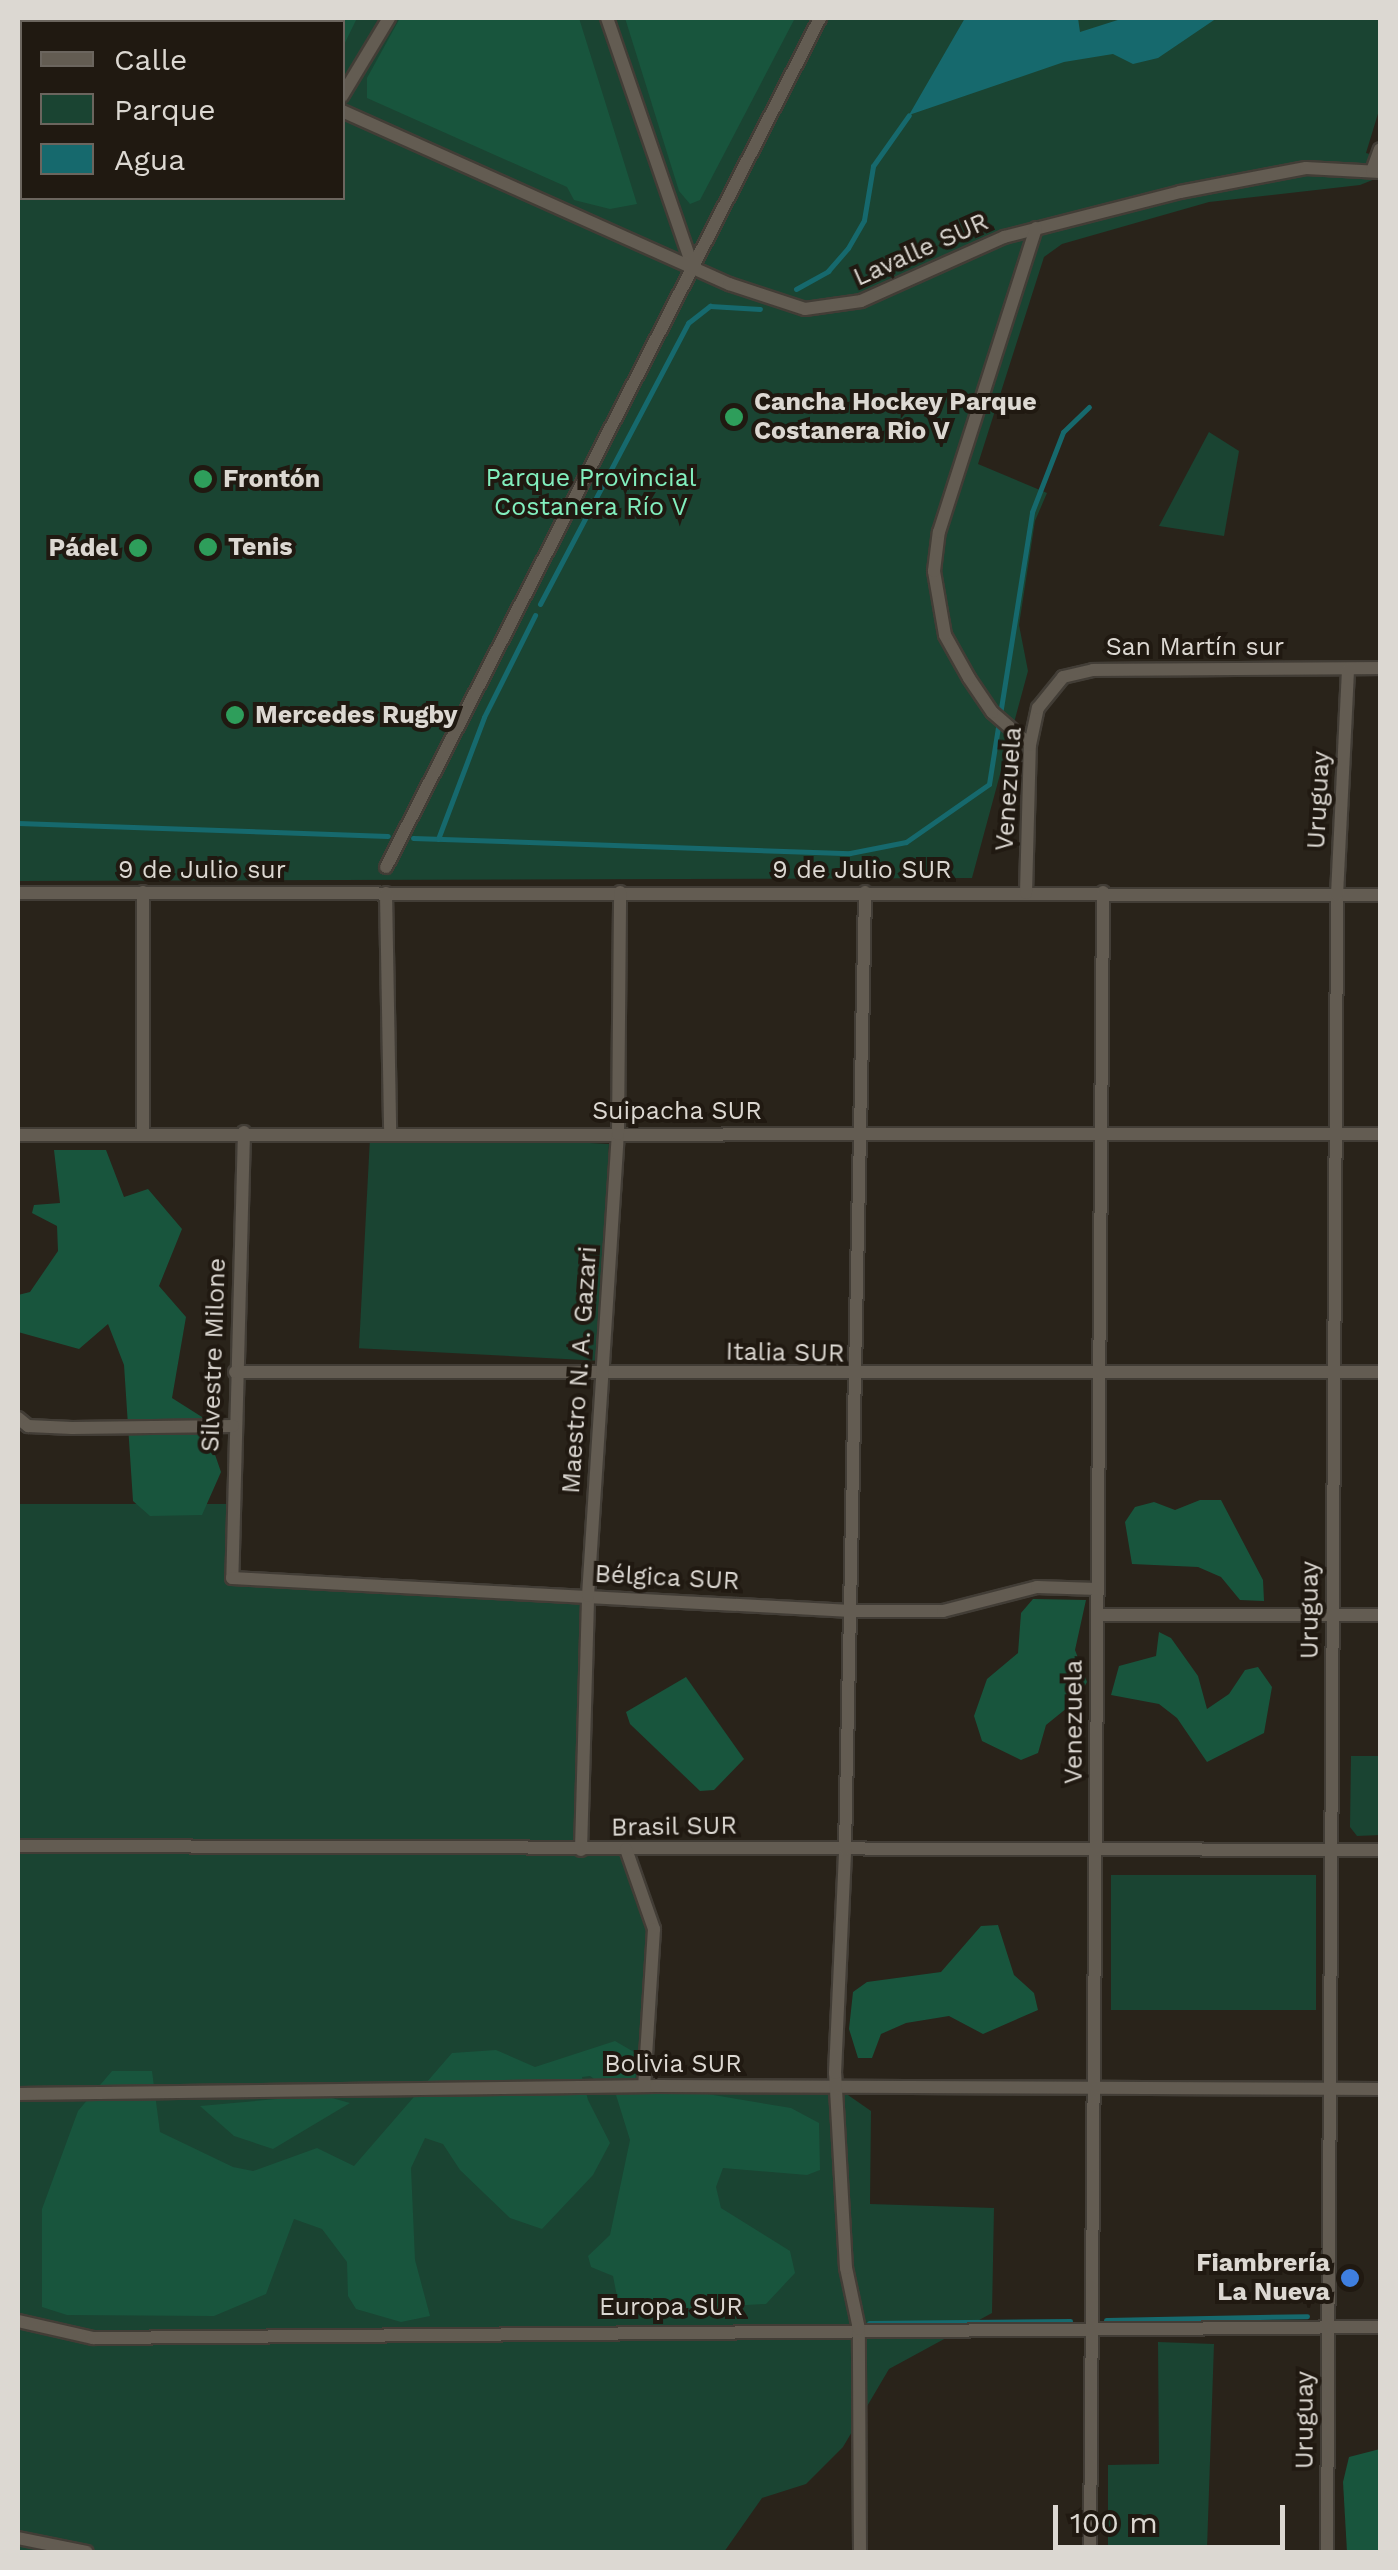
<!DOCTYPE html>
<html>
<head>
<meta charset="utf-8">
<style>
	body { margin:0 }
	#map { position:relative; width:1398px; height:2570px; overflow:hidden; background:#29231a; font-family:"Work Sans",sans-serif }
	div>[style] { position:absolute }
	.green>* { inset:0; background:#1a4432; transform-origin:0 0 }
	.forest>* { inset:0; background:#18553d }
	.water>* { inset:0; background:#16696d }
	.stream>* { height:5px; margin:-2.5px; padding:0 2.5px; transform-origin:2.5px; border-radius:2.5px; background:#16696d }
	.roads { filter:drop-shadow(2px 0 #423d36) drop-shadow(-2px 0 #423d36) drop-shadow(0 2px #423d36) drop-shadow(0 -2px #423d36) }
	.street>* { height:12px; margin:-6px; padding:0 6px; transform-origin:6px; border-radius:6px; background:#635c52 }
	.dots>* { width:28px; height:28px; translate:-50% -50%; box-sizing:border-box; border:5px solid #201911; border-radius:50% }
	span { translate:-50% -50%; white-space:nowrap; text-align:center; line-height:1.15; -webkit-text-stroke:8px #201911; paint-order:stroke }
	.street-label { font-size:25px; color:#dcd8d2 }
	.poi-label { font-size:25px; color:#dcd8d2; font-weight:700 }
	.left { translate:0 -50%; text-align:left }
	.right { translate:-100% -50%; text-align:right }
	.park-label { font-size:25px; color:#82efbe }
	.frame { position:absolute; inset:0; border:20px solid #dcd8d2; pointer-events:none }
	.legend { position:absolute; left:20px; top:20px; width:325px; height:180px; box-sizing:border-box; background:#201911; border:2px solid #6b655e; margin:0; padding:12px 18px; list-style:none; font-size:30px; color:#dcd8d2 }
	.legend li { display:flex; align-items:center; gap:20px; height:50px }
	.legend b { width:50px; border:2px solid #6b655e }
	.scale { position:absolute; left:1053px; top:2505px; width:232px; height:45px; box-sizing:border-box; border:5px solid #dcd8d2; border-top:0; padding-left:12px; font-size:30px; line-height:35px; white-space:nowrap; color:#dcd8d2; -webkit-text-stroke:8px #201911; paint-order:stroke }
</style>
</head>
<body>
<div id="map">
	<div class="green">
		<div style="clip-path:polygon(evenodd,18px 18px,1380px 18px,1380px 107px,1366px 153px,1380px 157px,1380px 177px,1360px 185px,1209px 202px,1062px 244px,1044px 257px,978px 464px,1047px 493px,1035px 521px,1019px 625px,1028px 671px,972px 878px,18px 881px,18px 18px,22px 22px,342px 22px,342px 198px,22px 198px,22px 22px)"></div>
		<div style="clip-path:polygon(1209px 432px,1239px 451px,1224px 536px,1159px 526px)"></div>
		<div style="left:609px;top:1144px;width:217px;height:239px;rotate:93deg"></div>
		<div style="clip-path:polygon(18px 1504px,233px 1504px,232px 1577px,588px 1596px,581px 1850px,626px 1849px,654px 1929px,644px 2086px,835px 2086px,871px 2111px,870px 2204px,994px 2208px,992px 2313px,889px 2369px,843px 2447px,806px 2484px,762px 2498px,724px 2552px,18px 2552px)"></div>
		<div style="clip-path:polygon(1351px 1756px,1380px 1756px,1380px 1835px,1357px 1836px,1350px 1827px)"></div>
		<div style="left:1111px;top:1875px;width:205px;height:135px"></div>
		<div style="clip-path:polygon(1158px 2342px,1214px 2344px,1207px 2549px,1108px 2549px,1108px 2465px,1159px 2464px)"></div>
	</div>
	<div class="forest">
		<div style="clip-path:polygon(165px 18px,357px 18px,343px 47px,342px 22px)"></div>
		<div style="clip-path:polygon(400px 18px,579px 18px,637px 204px,610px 209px,574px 200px,567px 187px,367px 98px,367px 78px)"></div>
		<div style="clip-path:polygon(625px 18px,795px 18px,700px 200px,690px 204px,679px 191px)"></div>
		<div style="clip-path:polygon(54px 1150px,106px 1150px,124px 1197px,148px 1189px,182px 1229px,159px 1286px,186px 1317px,172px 1398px,202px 1417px,221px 1472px,202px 1515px,150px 1516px,133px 1501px,124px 1365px,108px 1324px,79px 1349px,18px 1332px,18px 1295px,30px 1292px,58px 1251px,57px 1226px,32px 1213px,34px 1205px,60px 1203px)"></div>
		<div style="clip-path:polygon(1200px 1500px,1221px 1500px,1263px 1580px,1264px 1601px,1240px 1600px,1221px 1577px,1198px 1567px,1132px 1564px,1125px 1522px,1135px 1507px,1154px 1502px,1175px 1510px)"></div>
		<div style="clip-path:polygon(1033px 1599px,1086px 1600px,1075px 1650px,1087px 1682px,1078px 1699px,1046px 1725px,1038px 1753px,1021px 1760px,982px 1741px,974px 1716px,987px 1679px,1018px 1653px,1021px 1613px)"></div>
		<div style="clip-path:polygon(1159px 1632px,1171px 1638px,1198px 1676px,1207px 1709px,1229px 1694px,1245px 1670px,1258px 1667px,1272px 1687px,1264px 1733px,1207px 1762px,1177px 1718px,1159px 1704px,1111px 1695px,1119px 1666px,1156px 1656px)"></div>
		<div style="clip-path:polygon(686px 1677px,744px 1759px,714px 1790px,700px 1791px,630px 1724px,626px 1712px)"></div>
		<div style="clip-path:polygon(998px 1925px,1014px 1975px,1034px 1993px,1038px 2010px,983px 2034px,949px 2016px,906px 2023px,881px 2034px,872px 2058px,858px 2058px,849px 2029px,853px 1992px,867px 1982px,941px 1972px,981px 1926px)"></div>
		<div style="clip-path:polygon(615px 2041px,634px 2052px,636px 2082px,791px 2108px,819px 2123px,820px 2170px,807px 2175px,723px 2168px,716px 2187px,721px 2208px,790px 2251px,795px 2273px,766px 2304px,620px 2312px,613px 2276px,591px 2267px,588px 2256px,610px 2235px,630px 2140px,616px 2095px,590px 2076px,582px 2077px,588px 2100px,610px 2143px,593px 2175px,542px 2229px,510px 2218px,460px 2170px,443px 2144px,425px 2138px,411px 2168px,415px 2260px,430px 2316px,401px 2322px,356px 2309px,348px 2296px,347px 2262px,322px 2229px,294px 2219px,266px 2294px,214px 2316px,67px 2315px,42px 2307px,42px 2209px,78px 2111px,112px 2071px,152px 2071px,160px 2132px,233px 2167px,253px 2171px,317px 2148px,354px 2166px,452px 2053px,496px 2050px,535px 2067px)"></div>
		<div style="clip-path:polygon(321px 2095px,350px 2103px,273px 2149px,234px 2136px,200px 2106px)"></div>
		<div style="clip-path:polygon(1380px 2449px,1380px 2552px,1347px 2552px,1343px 2482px,1349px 2457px)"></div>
	</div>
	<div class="water">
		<div style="clip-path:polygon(965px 18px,1078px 18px,1080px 32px,1124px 18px,1217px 18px,1158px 58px,1133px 64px,1113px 54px,1064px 62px,909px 115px)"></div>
	</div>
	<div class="stream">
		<div style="left:796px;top:289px;width:37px;rotate:-29deg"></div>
		<div style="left:828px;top:271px;width:30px;rotate:-49deg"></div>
		<div style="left:848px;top:248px;width:32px;rotate:-60deg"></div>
		<div style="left:864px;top:220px;width:55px;rotate:-80.5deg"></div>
		<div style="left:873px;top:166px;width:62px;rotate:-54.8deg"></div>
		<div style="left:540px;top:604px;width:318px;rotate:-62.2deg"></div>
		<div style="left:688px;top:323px;width:28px;rotate:-38deg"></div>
		<div style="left:710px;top:306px;width:50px;rotate:3.4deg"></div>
		<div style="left:18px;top:823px;width:370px;rotate:2deg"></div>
		<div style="left:413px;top:838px;width:437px;rotate:2deg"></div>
		<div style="left:850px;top:853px;width:57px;rotate:-11.1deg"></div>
		<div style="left:906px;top:842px;width:101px;rotate:-34.9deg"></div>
		<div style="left:989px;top:784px;width:275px;rotate:-81deg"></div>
		<div style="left:1032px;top:512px;width:86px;rotate:-68.8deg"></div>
		<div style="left:1063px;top:432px;width:36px;rotate:-44deg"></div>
		<div style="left:438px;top:839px;width:130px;rotate:-69.3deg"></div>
		<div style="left:484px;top:717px;width:114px;rotate:-63.4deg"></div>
		<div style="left:1106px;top:2320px;width:201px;rotate:-1.1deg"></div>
		<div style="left:869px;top:2323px;width:201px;rotate:-0.6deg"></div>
	</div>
	<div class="roads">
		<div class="street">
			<div style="left:108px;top:18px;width:14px;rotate:17deg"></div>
			<div style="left:607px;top:18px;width:264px;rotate:71deg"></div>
			<div style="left:72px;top:22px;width:4px;rotate:-63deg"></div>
			<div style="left:342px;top:96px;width:91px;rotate:-58.9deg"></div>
			<div style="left:342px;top:111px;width:424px;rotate:24.1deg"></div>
			<div style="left:729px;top:284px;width:80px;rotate:18.2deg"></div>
			<div style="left:805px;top:309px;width:57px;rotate:-8.1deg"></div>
			<div style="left:861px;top:301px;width:157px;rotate:-24.1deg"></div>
			<div style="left:1004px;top:237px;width:182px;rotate:-14.3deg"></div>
			<div style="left:1180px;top:192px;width:128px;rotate:-10.8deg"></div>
			<div style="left:1306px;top:168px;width:74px;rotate:3.1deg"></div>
			<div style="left:18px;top:154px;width:13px;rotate:-72deg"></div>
			<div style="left:1372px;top:171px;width:23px;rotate:-70deg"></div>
			<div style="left:1030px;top:745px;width:50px;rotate:-139deg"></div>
			<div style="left:992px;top:712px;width:41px;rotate:-124.1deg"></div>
			<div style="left:969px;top:678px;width:49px;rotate:-119.2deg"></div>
			<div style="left:945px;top:635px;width:65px;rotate:-99.8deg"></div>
			<div style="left:934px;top:571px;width:39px;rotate:-83deg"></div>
			<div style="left:939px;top:532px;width:319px;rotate:-72.3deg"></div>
			<div style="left:386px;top:867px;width:953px;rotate:-62.92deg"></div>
			<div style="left:18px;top:893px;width:1362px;rotate:0.08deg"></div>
			<div style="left:386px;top:893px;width:239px;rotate:89deg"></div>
			<div style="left:1026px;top:893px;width:148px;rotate:-88.5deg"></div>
			<div style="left:1030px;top:745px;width:38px;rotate:-78deg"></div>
			<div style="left:1038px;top:708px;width:40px;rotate:-51deg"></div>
			<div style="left:1063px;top:677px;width:31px;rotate:-13deg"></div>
			<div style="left:1093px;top:670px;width:287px;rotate:-0.4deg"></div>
			<div style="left:143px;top:1132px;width:240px;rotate:-90deg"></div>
			<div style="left:244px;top:1132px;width:446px;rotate:91.5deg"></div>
			<div style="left:232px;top:1578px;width:620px;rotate:3.05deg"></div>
			<div style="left:851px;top:1611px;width:92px"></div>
			<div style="left:943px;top:1611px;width:97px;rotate:-14.3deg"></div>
			<div style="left:1037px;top:1587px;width:60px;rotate:1.9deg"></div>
			<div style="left:18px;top:1135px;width:1362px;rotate:-0.04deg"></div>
			<div style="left:235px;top:1372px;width:1145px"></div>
			<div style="left:18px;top:1418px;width:13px;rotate:39deg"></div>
			<div style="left:28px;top:1426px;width:44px;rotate:2.6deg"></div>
			<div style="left:72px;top:1428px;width:161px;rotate:-0.7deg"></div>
			<div style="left:1097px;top:1615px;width:283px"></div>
			<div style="left:18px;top:1846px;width:1362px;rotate:0.17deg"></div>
			<div style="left:626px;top:1849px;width:85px;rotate:70.7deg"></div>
			<div style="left:654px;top:1929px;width:157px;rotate:93.6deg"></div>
			<div style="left:581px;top:1850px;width:254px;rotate:-88.4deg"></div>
			<div style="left:588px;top:1596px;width:463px;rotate:-86.3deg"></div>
			<div style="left:618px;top:1134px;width:242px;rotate:-89.5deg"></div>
			<div style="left:18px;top:2094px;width:638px;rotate:-0.72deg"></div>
			<div style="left:656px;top:2086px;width:724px;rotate:0.24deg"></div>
			<div style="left:18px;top:2321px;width:77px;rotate:12.8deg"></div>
			<div style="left:93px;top:2338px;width:1287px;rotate:-0.49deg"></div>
			<div style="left:18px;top:2538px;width:70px;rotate:11.5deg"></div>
			<div style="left:860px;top:2552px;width:223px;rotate:-90.3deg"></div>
			<div style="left:859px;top:2329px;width:62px;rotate:-102deg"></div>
			<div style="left:846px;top:2268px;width:195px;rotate:-93.2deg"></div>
			<div style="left:835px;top:2073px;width:224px;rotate:-87.4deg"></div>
			<div style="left:845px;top:1849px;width:957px;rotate:-88.8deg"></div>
			<div style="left:1090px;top:2552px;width:1660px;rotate:-89.55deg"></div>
			<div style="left:1327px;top:2552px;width:1657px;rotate:-89.65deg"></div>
			<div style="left:1337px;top:895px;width:226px;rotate:-87.2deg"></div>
		</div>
	</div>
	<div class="dots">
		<div style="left:734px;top:417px;background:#2e9e5b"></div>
		<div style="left:203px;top:479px;background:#2e9e5b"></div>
		<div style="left:208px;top:547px;background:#2e9e5b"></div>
		<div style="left:138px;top:548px;background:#2e9e5b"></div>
		<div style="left:235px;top:715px;background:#2e9e5b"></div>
		<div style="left:1350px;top:2278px;background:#3f7fe0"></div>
	</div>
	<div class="street-label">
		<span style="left:921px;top:250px;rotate:-24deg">Lavalle SUR</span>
		<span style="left:1195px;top:647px">San Martín sur</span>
		<span style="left:1009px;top:789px;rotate:-86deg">Venezuela</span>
		<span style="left:1319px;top:800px;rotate:-87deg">Uruguay</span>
		<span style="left:202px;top:870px">9 de Julio sur</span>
		<span style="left:862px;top:870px">9 de Julio SUR</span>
		<span style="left:677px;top:1111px">Suipacha SUR</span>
		<span style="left:785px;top:1353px;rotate:1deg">Italia SUR</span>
		<span style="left:214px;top:1355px;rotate:-88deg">Silvestre Milone</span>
		<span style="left:580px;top:1370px;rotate:-86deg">Maestro N. A. Gazari</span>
		<span style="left:667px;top:1578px;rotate:3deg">Bélgica SUR</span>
		<span style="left:1310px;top:1610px;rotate:-90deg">Uruguay</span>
		<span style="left:1074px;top:1722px;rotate:-90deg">Venezuela</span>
		<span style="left:674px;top:1827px;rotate:-1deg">Brasil SUR</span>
		<span style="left:673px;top:2064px">Bolivia SUR</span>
		<span style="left:671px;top:2307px">Europa SUR</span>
		<span style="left:1305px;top:2420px;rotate:-90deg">Uruguay</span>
	</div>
	<div class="poi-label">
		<span class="left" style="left:754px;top:417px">Cancha Hockey Parque<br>Costanera Rio V</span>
		<span class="left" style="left:223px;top:479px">Frontón</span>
		<span class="left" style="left:228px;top:547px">Tenis</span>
		<span class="right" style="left:118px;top:548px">Pádel</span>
		<span class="left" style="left:255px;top:715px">Mercedes Rugby</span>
		<span class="right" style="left:1330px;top:2278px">Fiambrería<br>La Nueva</span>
	</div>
	<div class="park-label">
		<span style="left:591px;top:493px">Parque Provincial<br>Costanera Río V</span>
	</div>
	<div class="frame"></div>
	<ul class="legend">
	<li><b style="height:12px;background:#635c52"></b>Calle</li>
	<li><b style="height:28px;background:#1a4432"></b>Parque</li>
	<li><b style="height:28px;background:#16696d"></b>Agua</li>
	</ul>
	<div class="scale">100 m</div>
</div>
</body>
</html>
